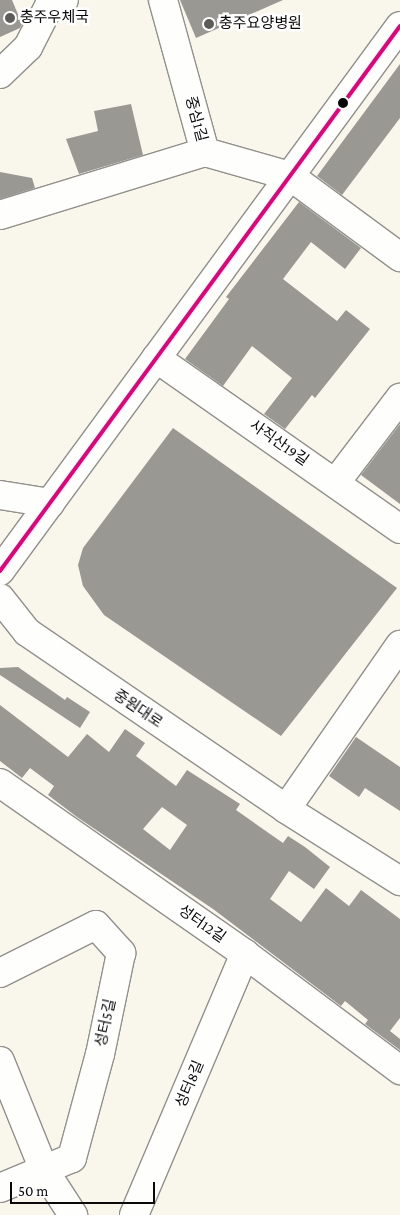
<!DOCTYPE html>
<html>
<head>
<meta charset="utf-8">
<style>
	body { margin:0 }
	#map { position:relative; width:400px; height:1215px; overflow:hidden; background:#f9f6ec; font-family:"Crimson Pro","Noto Sans KR",serif }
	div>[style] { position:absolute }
	.building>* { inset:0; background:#9a9893 }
	.roads { filter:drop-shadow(1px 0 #91908b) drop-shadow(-1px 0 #91908b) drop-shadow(0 1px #91908b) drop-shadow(0 -1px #91908b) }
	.minor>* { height:28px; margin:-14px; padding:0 14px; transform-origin:14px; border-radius:14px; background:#fefefc }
	.bus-1>* { height:4px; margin:-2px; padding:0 2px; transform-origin:2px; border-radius:2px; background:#e5007d }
	.dots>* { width:14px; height:14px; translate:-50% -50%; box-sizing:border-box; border:2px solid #fff; border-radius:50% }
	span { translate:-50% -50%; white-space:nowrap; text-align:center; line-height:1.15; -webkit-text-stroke:5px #fff; paint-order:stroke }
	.poi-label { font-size:15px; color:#090909 }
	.left { translate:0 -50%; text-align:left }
	.street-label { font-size:15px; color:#090909 }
	.scale { position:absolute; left:10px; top:1182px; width:145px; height:22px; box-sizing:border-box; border:2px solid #090909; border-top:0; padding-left:6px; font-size:15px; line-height:18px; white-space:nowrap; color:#090909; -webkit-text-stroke:4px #fff; paint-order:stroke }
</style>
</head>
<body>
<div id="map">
	<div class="building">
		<div style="clip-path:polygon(0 0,12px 0,22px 24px,20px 28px,0 37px)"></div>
		<div style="clip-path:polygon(180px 0,283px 0,196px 38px)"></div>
		<div style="clip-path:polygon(400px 64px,400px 118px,342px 195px,317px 176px)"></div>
		<div style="clip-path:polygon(131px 104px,143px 155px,79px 174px,66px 139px,98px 131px,94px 111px)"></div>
		<div style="clip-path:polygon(0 172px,32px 178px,35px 188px,0 199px)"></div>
		<div style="clip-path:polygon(299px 202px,361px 248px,345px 269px,311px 242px,283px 279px,337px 321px,346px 310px,370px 329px,315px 398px,312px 395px,285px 429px,264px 414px,292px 378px,252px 346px,223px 386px,185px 359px,229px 299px,226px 297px)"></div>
		<div style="clip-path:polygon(400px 424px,400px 504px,361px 475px)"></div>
		<div style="clip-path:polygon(173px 428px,397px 588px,281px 736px,104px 615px,83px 586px,78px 565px,83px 548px)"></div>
		<div style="clip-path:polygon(18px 667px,65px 700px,67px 697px,90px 712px,80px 728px,0 675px,0 668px)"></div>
		<div style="clip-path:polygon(evenodd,0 705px,68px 757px,87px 734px,109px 752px,125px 729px,145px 743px,136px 756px,176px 786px,187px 770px,240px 804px,236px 810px,283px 843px,288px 836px,305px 847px,330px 867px,314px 889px,289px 871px,270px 899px,301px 922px,326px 888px,349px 906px,361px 890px,400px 919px,400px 1018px,390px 1031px,400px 1039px,400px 1050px,365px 1024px,368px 1020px,345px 1001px,341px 1006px,213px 909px,77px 817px,48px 795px,54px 786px,30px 768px,22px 778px,0 761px,0 705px,162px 807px,187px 825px,170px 850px,143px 829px,162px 807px)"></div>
		<div style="clip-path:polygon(356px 737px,400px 767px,400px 811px,365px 788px,359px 797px,329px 776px)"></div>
	</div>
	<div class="roads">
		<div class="minor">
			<div style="left:163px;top:0;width:158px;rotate:74.6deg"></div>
			<div style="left:205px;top:152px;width:88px;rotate:15.8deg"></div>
			<div style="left:290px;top:176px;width:137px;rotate:36.4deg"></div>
			<div style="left:0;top:74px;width:39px;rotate:-44deg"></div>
			<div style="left:28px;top:47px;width:46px;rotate:-62.9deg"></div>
			<div style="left:49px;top:6px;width:16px;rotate:-22deg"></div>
			<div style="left:0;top:215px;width:214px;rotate:-17.1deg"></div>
			<div style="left:156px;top:358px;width:298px;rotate:35deg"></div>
			<div style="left:336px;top:482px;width:106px;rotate:-52.7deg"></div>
			<div style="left:0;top:495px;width:51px;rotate:9.1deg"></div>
			<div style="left:0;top:571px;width:676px;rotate:-53.72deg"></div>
			<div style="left:0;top:598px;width:43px;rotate:51.5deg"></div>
			<div style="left:27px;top:632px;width:314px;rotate:34.3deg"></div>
			<div style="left:286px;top:809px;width:135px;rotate:32.3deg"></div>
			<div style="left:0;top:783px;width:299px;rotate:34.9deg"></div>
			<div style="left:245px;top:954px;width:194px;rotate:36.8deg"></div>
			<div style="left:286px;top:809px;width:200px;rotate:-55.2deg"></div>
			<div style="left:0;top:973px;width:107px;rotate:-26.6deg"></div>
			<div style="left:96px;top:925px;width:38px;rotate:48deg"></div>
			<div style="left:121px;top:953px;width:103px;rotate:101.7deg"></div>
			<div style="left:100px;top:1054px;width:108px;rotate:105.1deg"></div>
			<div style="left:72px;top:1158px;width:78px;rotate:157.4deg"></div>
			<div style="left:0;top:1061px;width:118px;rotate:68deg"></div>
			<div style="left:44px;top:1170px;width:54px;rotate:57.2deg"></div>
			<div style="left:134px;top:1215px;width:284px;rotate:-67deg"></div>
		</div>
	</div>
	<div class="bus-1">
		<div style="left:0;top:571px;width:676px;rotate:-53.72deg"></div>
	</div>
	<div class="dots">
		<div style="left:10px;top:18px;background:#5d5c58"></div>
		<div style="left:209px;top:24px;background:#5d5c58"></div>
		<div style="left:343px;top:103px;background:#090909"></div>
	</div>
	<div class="poi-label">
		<span class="left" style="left:20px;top:18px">충주우체국</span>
		<span class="left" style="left:219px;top:24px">충주요양병원</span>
	</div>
	<div class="street-label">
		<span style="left:196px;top:119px;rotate:75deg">중심1길</span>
		<span style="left:279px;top:443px;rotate:35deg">사직산19길</span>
		<span style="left:138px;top:709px;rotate:34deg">중원대로</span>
		<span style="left:202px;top:924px;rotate:35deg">성터12길</span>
		<span style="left:106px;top:1023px;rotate:-78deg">성터5길</span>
		<span style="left:190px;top:1084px;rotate:-67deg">성터8길</span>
	</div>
	<div class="scale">50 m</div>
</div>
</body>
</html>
